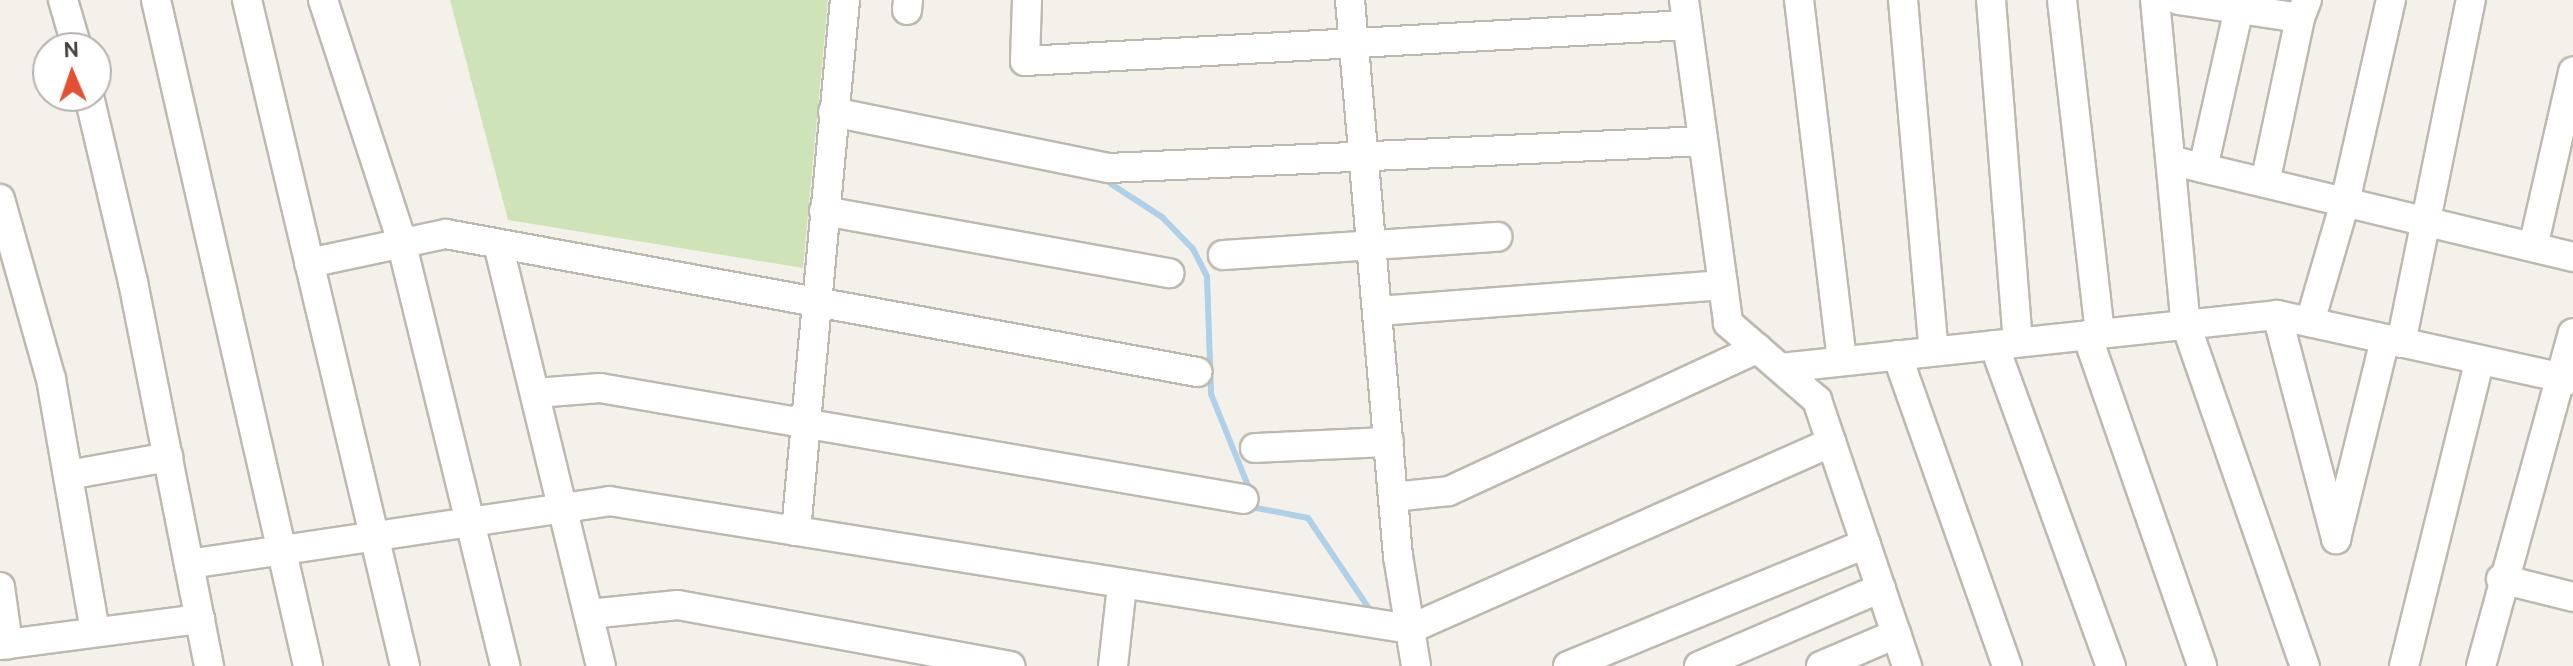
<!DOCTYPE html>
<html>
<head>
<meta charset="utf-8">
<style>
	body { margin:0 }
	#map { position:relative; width:2573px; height:666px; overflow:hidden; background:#f4f1eb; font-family:Cabin,sans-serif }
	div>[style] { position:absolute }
	.green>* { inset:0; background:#cfe3b9 }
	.stream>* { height:6px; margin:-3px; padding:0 3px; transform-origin:3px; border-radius:3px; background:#afd0e9 }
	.roads { filter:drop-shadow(2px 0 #beb9ae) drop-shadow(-2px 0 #beb9ae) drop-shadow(0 2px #beb9ae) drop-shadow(0 -2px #beb9ae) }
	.minor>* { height:28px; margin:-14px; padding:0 14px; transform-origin:14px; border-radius:14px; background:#fff }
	span { translate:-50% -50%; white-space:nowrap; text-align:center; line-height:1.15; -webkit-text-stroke:6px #fff; paint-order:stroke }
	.north { position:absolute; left:32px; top:32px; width:80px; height:80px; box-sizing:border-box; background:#fff; border:2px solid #b5b3b0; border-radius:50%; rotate:358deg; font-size:22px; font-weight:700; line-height:32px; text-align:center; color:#47423a }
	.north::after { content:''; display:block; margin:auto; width:28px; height:36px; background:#e35033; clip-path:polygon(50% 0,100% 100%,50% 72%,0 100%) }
</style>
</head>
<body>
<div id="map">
	<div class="green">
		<div style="clip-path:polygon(450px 0,828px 0,803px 268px,508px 220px)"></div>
	</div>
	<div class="stream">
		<div style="left:1111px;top:184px;width:61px;rotate:32.9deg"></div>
		<div style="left:1162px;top:217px;width:45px;rotate:45.9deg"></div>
		<div style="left:1193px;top:249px;width:31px;rotate:63deg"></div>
		<div style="left:1207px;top:277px;width:117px;rotate:88deg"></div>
		<div style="left:1211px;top:394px;width:123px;rotate:68deg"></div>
		<div style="left:1257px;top:508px;width:52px;rotate:11.1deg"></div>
		<div style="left:1308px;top:518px;width:115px;rotate:56deg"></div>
	</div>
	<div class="roads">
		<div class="minor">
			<div style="left:63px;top:0;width:50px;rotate:73.7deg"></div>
			<div style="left:156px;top:0;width:683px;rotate:77.14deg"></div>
			<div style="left:247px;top:0;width:684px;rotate:76.65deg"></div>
			<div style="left:323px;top:0;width:245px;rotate:71.9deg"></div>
			<div style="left:399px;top:233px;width:446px;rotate:76.2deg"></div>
			<div style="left:1027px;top:0;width:61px;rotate:91.9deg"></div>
			<div style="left:1025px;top:61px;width:663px;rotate:-3.11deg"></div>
			<div style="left:1350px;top:0;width:558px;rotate:85.07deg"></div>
			<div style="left:1398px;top:556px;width:111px;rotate:80.7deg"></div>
			<div style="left:1684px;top:0;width:326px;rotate:82.2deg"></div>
			<div style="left:1728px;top:323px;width:118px;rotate:40.9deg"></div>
			<div style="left:1817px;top:400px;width:281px;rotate:71.3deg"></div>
			<div style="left:1799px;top:0;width:361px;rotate:83.2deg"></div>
			<div style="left:1903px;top:0;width:352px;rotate:85deg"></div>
			<div style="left:1991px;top:0;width:343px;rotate:85.5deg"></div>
			<div style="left:2062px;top:0;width:335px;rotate:83.5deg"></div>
			<div style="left:2155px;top:0;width:326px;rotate:84.6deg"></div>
			<div style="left:2186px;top:325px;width:361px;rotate:70.8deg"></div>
			<div style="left:2178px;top:0;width:123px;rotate:8.4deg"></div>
			<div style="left:2300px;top:18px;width:19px;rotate:-69deg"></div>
			<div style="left:907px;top:10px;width:10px;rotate:-84deg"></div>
			<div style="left:89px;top:96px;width:191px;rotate:76.7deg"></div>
			<div style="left:133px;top:282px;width:391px;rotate:78.8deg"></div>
			<div style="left:833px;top:112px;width:282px;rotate:11.5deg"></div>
			<div style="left:1109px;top:168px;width:595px;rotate:-2.6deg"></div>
			<div style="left:2173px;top:161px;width:411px;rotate:13.5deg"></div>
			<div style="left:2203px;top:168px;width:172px;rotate:-77.3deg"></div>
			<div style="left:2265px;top:183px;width:169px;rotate:-78deg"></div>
			<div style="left:0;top:199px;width:187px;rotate:74.2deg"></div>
			<div style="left:51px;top:379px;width:255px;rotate:80.1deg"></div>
			<div style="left:824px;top:211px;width:351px;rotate:10.2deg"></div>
			<div style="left:498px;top:244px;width:434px;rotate:76.3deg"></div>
			<div style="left:2533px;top:247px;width:180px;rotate:-77.1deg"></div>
			<div style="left:1223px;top:255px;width:275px;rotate:-3.8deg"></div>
			<div style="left:309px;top:263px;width:140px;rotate:-12deg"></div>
			<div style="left:446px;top:234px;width:764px;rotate:10.41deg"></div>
			<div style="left:1379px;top:311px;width:345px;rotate:-4.3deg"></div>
			<div style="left:2277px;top:315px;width:232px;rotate:75.2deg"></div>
			<div style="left:2336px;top:539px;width:205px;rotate:-76.2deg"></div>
			<div style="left:2310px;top:322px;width:125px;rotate:-73.7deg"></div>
			<div style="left:2345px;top:202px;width:207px;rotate:-77.2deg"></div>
			<div style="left:2087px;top:335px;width:350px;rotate:70.8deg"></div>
			<div style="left:2401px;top:343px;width:350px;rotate:-78.5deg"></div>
			<div style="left:1994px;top:345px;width:342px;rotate:70deg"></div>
			<div style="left:1897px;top:355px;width:330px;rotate:70.5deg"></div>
			<div style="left:1781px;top:368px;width:499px;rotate:-6.1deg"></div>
			<div style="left:2277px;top:315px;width:303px;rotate:12.4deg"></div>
			<div style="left:536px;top:393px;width:64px;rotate:-4.5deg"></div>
			<div style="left:600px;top:388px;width:653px;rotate:9.78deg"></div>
			<div style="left:1255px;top:448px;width:134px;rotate:-2.6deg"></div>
			<div style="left:68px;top:475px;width:102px;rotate:-10.2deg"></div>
			<div style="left:1393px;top:497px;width:56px;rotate:-6.1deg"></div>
			<div style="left:1449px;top:491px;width:340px;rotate:-24.8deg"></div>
			<div style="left:796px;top:531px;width:533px;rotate:-84.73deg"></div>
			<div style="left:189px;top:564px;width:425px;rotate:-8.5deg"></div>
			<div style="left:609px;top:501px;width:811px;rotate:9.08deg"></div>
			<div style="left:1410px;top:629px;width:461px;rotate:-23.9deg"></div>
			<div style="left:2501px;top:579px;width:74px;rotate:14deg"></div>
			<div style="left:0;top:587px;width:58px;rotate:82deg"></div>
			<div style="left:589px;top:614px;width:89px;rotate:-5.8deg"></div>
			<div style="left:678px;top:605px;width:338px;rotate:10.4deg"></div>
			<div style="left:0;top:645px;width:202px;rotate:-7.4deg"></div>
			<div style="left:1113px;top:666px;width:81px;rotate:-83.6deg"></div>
			<div style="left:1568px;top:666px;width:322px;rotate:-22.3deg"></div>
			<div style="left:1699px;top:666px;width:198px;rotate:-23.2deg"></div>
			<div style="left:1821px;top:666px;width:82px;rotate:-23.1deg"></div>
			<div style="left:2404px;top:666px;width:315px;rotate:-76.1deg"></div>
			<div style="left:2481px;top:666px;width:345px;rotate:-74.6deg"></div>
		</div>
	</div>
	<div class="north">N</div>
</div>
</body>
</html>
